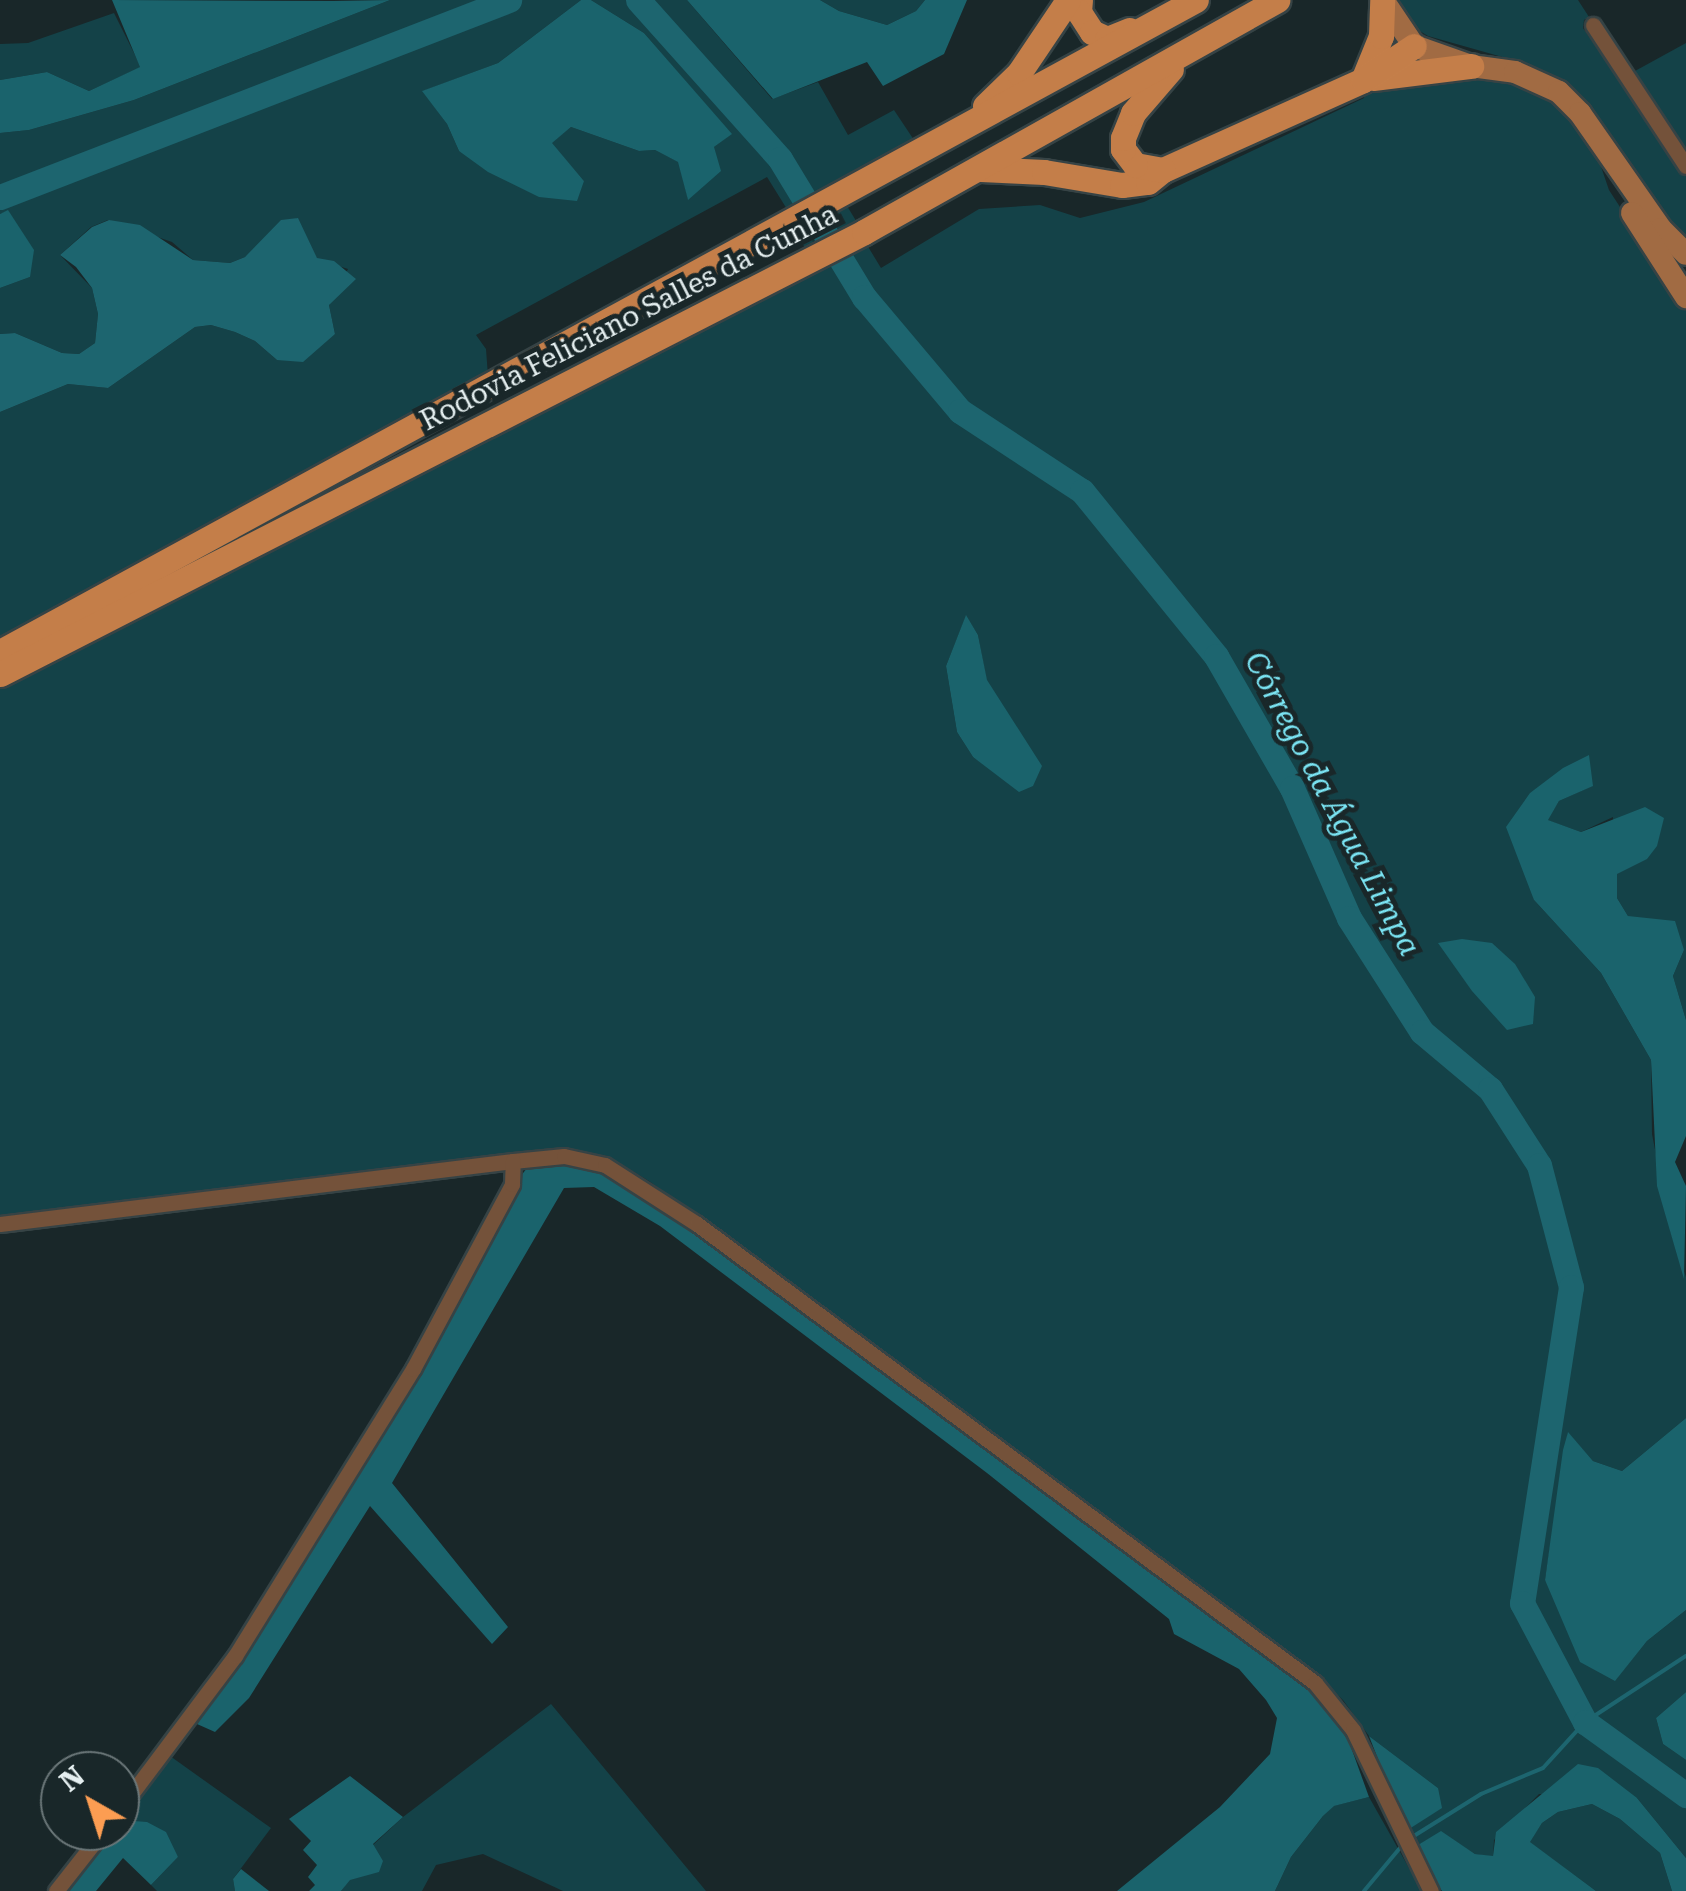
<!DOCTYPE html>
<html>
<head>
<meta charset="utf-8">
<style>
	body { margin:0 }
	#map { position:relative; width:1686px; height:1891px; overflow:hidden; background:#192729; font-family:"Roboto Serif",serif }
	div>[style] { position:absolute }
	.green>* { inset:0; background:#144248 }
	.forest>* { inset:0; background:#1a636c }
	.water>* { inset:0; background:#1d656f }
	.stream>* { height:4px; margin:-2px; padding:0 2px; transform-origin:2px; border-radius:2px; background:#1d656f }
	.river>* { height:25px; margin:-12.5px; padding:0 12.5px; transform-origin:12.5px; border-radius:12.5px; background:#1d656f }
	.roads { filter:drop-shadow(2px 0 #364345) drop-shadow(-2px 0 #364345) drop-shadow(0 2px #364345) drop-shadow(0 -2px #364345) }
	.minor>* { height:15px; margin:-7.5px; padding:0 7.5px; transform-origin:7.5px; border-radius:7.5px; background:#74523a }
	.secondary>* { height:22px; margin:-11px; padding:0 11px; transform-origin:11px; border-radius:11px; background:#a16b43 }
	.primary>* { height:25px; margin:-12.5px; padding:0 12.5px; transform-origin:12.5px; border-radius:12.5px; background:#c47e49 }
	span { translate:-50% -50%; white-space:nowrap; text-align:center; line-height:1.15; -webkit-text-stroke:10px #192729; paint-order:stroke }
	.street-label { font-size:28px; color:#e5eff0 }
	.water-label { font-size:30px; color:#7be5f4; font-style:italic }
	.north { position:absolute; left:40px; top:1751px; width:100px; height:100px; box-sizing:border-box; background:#192729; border:2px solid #6b7779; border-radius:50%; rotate:321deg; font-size:28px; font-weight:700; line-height:40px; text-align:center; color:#e5eff0 }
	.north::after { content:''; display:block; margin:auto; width:35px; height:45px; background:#fc9d52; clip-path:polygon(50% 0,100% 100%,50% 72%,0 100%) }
</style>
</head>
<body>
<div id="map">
	<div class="green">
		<div style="clip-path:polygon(390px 0,581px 0,498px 63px,423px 91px,447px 124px,459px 151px,584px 181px,551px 143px,571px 127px,639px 151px,655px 150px,679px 162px,688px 199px,714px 147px,731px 134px,644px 33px,591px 0,687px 0,772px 99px,818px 82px,848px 135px,894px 110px,918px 146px,790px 214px,767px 177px,476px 335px,486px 349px,488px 376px,0 639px,0 412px,68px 384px,108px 388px,195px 327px,211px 325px,235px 332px,255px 341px,277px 360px,335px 334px,329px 305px,348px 269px,317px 259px,297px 218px,245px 257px,230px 263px,193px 260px,172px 242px,108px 220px,91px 227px,60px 255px,92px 288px,98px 314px,95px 343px,79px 354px,62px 353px,15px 333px,0 334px,0 288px,30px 277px,8px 211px,0 214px,0 133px,29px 130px,134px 100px)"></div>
		<div style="clip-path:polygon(820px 0,925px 0,916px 11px,887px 25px,839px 11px)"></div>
		<div style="clip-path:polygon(1392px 0,1578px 0,1589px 17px,1584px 20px,1583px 28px,1686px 176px,1686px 243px,1666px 222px,1567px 86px,1520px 62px,1428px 36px,1408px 24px)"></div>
		<div style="clip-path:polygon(114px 13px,141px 67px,89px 91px,47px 72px,0 80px,0 44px,28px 43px)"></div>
		<div style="clip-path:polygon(1686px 43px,1686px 151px,1635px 71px)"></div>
		<div style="clip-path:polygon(evenodd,1485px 71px,1555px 97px,1596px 152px,1609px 190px,1686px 309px,1686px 1020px,1673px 976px,1684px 950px,1628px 916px,1617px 898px,1613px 817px,1581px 832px,1547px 820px,1559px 801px,1592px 786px,1530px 793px,1534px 900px,1601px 973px,1651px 1060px,1652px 1134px,1671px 1233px,1686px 1277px,1686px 1418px,1622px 1471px,1593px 1461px,1568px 1433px,1545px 1580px,1615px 1680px,1647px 1641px,1686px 1610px,1686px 1692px,1656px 1718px,1663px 1744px,1686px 1760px,1686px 1858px,1637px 1798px,1539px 1794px,1494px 1840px,1493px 1857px,1475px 1854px,1441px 1832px,1413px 1848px,1406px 1831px,1438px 1788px,1369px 1736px,1343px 1700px,1314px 1673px,649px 1181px,607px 1156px,557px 1148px,0 1215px,0 683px,867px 245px,881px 268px,979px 209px,1040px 205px,1080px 218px,1144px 202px,1364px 98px,1365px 84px,1485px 71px,966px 616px,978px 635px,1005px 778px,973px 757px,957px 732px,946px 666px,966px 616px)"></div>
		<div style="clip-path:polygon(844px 201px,861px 229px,808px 255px,796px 229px)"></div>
		<div style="clip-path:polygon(551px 1704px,706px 1891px,563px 1891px,483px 1854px,436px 1865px,422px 1891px,341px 1891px,373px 1845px,403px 1817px)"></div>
		<div style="clip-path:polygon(170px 1756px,271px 1828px,233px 1879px,235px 1891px,157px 1891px,151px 1885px,178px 1857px,135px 1820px,120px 1820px)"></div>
		<div style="clip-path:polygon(1369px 1797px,1422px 1891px,1275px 1891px,1291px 1857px,1323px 1816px,1333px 1806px)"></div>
		<div style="clip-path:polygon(1592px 1804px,1620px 1819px,1660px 1853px,1672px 1891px,1596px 1891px,1529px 1842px,1542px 1823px,1558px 1812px)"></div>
	</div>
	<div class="forest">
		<div style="clip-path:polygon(112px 0,333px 1px,390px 0,134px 100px,29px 130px,0 133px,0 80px,47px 72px,89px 91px,140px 67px)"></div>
		<div style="clip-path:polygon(581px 0,591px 0,644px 33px,732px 134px,714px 147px,721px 171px,688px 200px,678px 162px,655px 150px,639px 151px,571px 127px,552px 143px,584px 181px,577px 201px,539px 197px,488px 172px,459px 151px,447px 124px,422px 91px,498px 63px)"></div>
		<div style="clip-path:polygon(687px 0,820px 0,839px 11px,887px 25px,916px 11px,925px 0,967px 0,944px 54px,883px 86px,867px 62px,773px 99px)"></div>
		<div style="clip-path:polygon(8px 210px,34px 250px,30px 277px,0 288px,0 214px)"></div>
		<div style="clip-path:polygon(966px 615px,978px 635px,987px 680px,1042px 766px,1033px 786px,1019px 792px,973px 757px,957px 732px,946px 666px)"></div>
		<div style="clip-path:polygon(1589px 755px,1593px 786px,1559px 801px,1548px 820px,1581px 832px,1645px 807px,1664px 818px,1657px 846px,1647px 859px,1617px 874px,1617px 898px,1628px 916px,1675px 921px,1684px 950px,1673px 976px,1686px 1020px,1686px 1136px,1675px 1162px,1686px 1186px,1684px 1279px,1657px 1186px,1651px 1060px,1601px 973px,1534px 900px,1506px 827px,1530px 793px,1563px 768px)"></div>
		<div style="clip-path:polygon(1462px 939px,1492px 943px,1515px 964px,1535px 997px,1533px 1024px,1507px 1030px,1472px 991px,1438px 943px)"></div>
		<div style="clip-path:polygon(560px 1165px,605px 1173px,690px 1228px,1313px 1687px,1347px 1736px,1369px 1797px,1334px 1806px,1323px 1816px,1291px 1857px,1275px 1891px,1117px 1891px,1220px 1807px,1270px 1754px,1277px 1718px,1266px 1700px,1239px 1669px,1174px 1634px,1169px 1619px,987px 1473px,660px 1226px,594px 1187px,564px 1188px,392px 1483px,508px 1627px,492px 1644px,370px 1506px,249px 1698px,215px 1732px,197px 1724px,240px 1662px,417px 1374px,520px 1177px,527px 1168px)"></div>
		<div style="clip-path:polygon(1686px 1418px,1686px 1610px,1647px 1641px,1615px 1681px,1580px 1662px,1545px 1580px,1563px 1450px,1568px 1432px,1593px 1461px,1622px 1471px)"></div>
		<div style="clip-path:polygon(1686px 1692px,1686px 1760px,1663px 1744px,1656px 1718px)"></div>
		<div style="clip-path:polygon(1369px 1736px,1438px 1788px,1442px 1808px,1406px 1831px)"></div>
		<div style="clip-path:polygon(1578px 1764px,1598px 1768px,1637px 1798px,1686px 1858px,1686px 1891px,1672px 1891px,1660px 1853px,1620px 1819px,1592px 1804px,1558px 1812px,1542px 1823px,1530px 1842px,1596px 1891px,1442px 1891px,1413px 1848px,1441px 1831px,1475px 1854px,1493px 1856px,1496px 1832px)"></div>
		<div style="clip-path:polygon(350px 1776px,403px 1817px,373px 1844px,383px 1861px,379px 1872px,350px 1880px,341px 1891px,309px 1891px,315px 1885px,308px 1877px,317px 1865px,303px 1850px,311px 1841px,289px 1819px)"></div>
		<div style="clip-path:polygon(120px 1820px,147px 1822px,166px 1832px,178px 1857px,151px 1885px,123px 1858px,96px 1891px,63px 1891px,111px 1831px,120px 1831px)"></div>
		<div style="clip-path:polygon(241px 1869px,269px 1891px,235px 1891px,233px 1879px)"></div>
	</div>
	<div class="water">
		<div style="clip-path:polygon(298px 218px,317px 258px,334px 261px,356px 279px,329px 305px,335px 334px,303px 362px,277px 360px,255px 341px,235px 332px,211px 325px,195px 327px,108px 388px,68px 384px,0 412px,0 334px,15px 333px,62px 353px,79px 354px,95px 343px,98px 314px,92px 288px,76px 267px,60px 255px,92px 227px,109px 220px,140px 225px,193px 260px,230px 263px,245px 257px,281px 220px)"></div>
	</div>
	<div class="stream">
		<div style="left:1409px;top:1839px;width:85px;rotate:-32deg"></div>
		<div style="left:1481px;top:1794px;width:67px;rotate:-22.8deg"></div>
		<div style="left:1543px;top:1768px;width:62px;rotate:-47.6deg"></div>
		<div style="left:1585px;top:1722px;width:121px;rotate:-33.2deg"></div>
		<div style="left:1364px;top:1891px;width:56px;rotate:-50.1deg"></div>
	</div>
	<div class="river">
		<div style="left:638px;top:0;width:213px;rotate:48.2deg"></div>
		<div style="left:780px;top:159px;width:162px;rotate:58.7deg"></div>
		<div style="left:864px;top:297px;width:149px;rotate:49.9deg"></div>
		<div style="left:960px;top:411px;width:146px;rotate:33.3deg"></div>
		<div style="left:1082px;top:491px;width:213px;rotate:50.9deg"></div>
		<div style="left:1216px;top:656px;width:152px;rotate:60.1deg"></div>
		<div style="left:1292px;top:788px;width:142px;rotate:66.3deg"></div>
		<div style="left:1349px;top:918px;width:135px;rotate:57.4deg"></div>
		<div style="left:1422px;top:1032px;width:89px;rotate:40deg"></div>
		<div style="left:1490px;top:1089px;width:90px;rotate:57.2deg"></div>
		<div style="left:1539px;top:1165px;width:126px;rotate:75.3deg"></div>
		<div style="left:1571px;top:1287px;width:320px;rotate:98.8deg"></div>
		<div style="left:1522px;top:1603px;width:135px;rotate:62.1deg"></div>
		<div style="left:1585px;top:1722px;width:125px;rotate:35.9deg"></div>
		<div style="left:0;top:197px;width:546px;rotate:-21.16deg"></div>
	</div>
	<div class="roads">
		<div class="minor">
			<div style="left:1593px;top:25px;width:169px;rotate:56.6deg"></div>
			<div style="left:0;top:1224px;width:517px;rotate:-7deg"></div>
			<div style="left:513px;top:1161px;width:51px;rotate:-5.6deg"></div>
			<div style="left:564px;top:1156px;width:42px;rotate:12.4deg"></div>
			<div style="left:605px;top:1165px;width:109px;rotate:32.7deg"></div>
			<div style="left:697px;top:1224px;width:770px;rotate:36.6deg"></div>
			<div style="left:1315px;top:1683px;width:60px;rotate:51deg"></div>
			<div style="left:1353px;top:1730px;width:179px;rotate:64.2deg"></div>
			<div style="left:120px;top:1809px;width:191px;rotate:-53.1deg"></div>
			<div style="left:235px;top:1656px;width:338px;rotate:-58.2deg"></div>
			<div style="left:413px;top:1369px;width:210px;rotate:-61.8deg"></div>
			<div style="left:512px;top:1184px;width:23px;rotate:-88deg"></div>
			<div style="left:56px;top:1891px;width:76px;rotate:-51.9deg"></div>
		</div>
		<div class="secondary">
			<div style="left:1383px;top:0;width:55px;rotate:56deg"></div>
			<div style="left:1414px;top:46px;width:60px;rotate:19.3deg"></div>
			<div style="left:1471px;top:66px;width:44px;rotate:7.8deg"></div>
			<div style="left:1515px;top:72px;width:48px;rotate:24.4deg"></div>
			<div style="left:1559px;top:92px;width:30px;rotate:45deg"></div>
			<div style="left:1580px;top:113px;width:141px;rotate:55.1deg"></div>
			<div style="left:1661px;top:229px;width:35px;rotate:45deg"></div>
			<div style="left:1632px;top:213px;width:100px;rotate:57.3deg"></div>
		</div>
		<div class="primary">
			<div style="left:1080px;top:0;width:12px;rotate:95deg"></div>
			<div style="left:1079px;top:12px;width:24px;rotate:57deg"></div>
			<div style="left:1092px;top:32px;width:17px;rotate:25deg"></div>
			<div style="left:1107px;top:39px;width:24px;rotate:-22deg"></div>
			<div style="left:1373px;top:78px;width:99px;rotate:-7deg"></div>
			<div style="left:1363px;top:80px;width:48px;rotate:-67.8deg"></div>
			<div style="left:1381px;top:36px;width:36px;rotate:-88deg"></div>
			<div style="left:985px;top:106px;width:47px;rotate:-44.1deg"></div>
			<div style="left:1019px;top:73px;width:88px;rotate:-56.1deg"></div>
			<div style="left:981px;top:169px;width:63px;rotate:2.7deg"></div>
			<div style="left:1044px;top:172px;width:79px;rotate:9.5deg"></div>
			<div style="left:1122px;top:185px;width:26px;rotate:-7deg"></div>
			<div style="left:1148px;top:182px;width:19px;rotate:-39deg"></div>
			<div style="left:1163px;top:170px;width:219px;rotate:-24.2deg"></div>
			<div style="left:1363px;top:80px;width:61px;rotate:-33.7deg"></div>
			<div style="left:1163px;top:170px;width:28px;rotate:-170deg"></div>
			<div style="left:1135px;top:165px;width:20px;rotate:-127deg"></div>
			<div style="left:1123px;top:149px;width:11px;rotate:-90deg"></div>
			<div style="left:1123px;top:138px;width:27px;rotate:-68deg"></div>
			<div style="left:1133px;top:113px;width:58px;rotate:-49.2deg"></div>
			<div style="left:0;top:652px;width:1362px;rotate:-28.6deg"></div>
			<div style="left:0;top:674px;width:970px;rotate:-27.09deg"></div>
			<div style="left:864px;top:232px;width:474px;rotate:-29.3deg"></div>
		</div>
	</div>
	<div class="street-label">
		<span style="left:629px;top:318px;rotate:-27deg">Rodovia Feliciano Salles da Cunha</span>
	</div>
	<div class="water-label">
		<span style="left:1332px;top:804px;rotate:62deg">Córrego da Água Limpa</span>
	</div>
	<div class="north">N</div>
</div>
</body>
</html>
